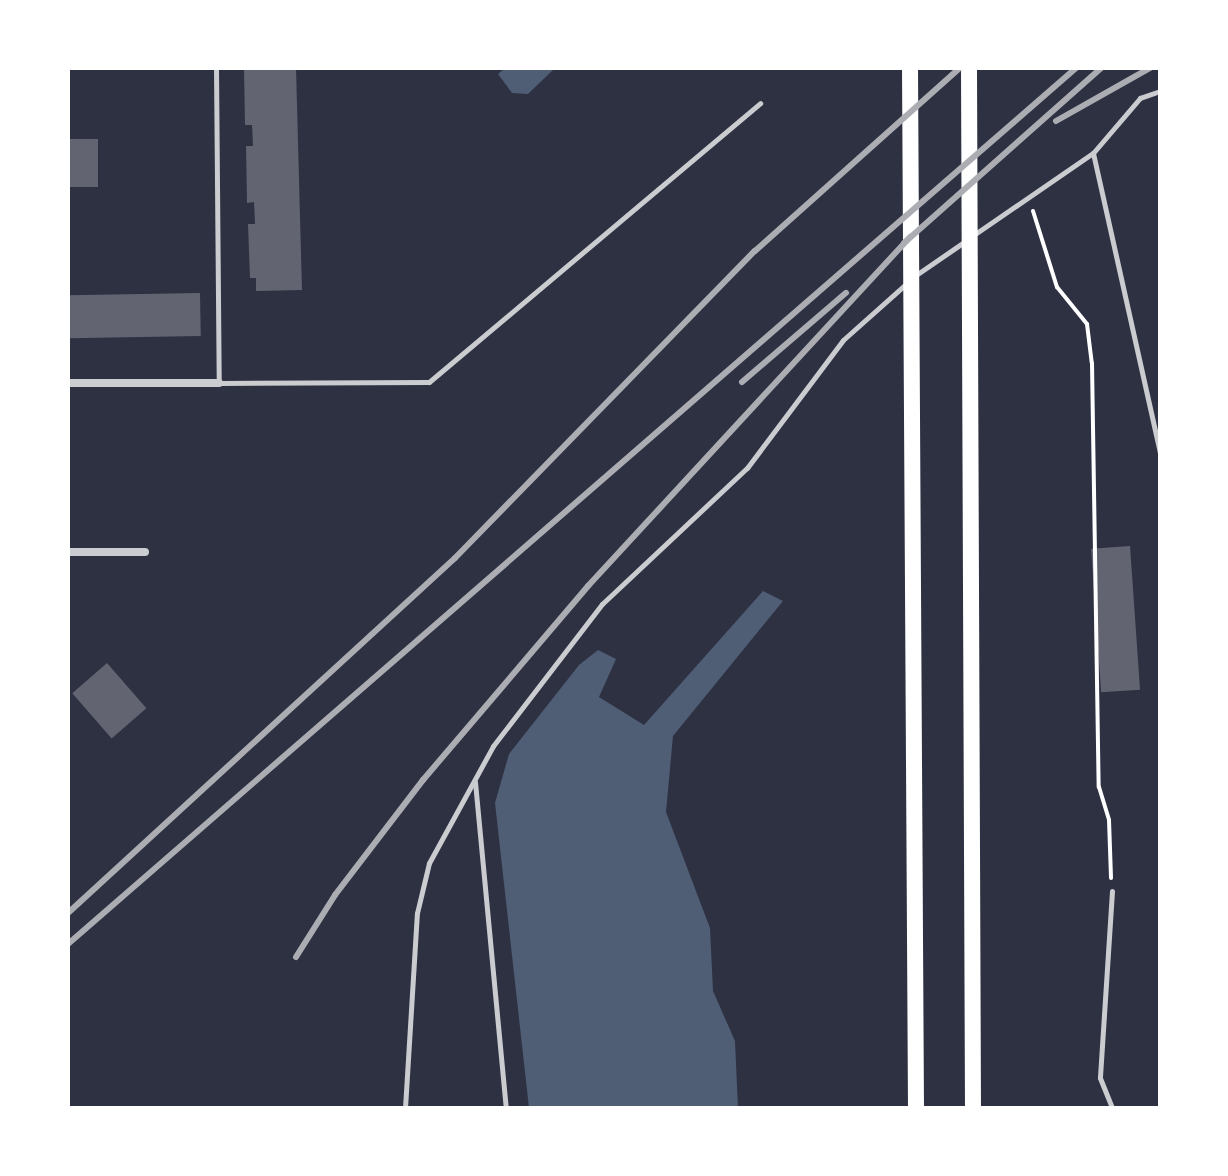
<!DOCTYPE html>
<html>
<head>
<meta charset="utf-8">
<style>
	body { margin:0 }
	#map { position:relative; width:1228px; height:1176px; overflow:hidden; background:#2d3142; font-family:Raleway,sans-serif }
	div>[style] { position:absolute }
	.water>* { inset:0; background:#4f5d75 }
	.building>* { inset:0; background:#626471; transform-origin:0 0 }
	.path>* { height:4px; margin:-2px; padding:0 2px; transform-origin:2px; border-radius:2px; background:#fff }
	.service>* { height:5px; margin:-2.5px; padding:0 2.5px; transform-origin:2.5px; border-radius:2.5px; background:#caccd0 }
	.minor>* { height:8px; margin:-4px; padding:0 4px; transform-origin:4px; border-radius:4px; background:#caccd0 }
	.trunk>* { height:16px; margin:-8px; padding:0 8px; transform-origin:8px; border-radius:8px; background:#fff }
	.rail>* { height:6px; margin:-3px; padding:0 3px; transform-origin:3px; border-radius:3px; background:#abadb3 }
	span { translate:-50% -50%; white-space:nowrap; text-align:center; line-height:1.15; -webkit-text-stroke:6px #fff; paint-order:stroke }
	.frame { position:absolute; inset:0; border:70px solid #fff; pointer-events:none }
</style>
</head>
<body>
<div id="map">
	<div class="water">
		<div style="clip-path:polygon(505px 68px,555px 68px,528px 94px,512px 93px,498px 74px)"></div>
		<div style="clip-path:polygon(763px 591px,783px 601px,673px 736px,666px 812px,710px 928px,713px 991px,735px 1041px,738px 1108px,529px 1108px,495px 803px,509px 754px,579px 665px,598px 650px,616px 659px,599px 697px,644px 725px)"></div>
	</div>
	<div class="building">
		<div style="clip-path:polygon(296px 68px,302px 290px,256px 291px,256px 278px,250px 278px,248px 224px,255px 224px,254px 202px,247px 203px,246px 146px,253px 146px,252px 125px,245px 125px,244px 69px)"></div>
		<div style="left:98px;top:139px;width:48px;height:30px;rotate:90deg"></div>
		<div style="left:200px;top:293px;width:43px;height:132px;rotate:89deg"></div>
		<div style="left:1130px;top:546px;width:144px;height:39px;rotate:86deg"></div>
		<div style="left:107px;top:663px;width:60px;height:46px;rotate:49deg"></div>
	</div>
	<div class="path">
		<div style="left:1033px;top:211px;width:80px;rotate:72.5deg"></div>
		<div style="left:1057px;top:287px;width:48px;rotate:51deg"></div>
		<div style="left:1087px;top:324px;width:39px;rotate:83deg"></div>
		<div style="left:1092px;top:363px;width:424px;rotate:89.1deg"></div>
		<div style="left:1099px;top:787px;width:34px;rotate:73deg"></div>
		<div style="left:1109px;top:820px;width:58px;rotate:88deg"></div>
	</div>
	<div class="service">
		<div style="left:216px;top:68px;width:315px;rotate:89.5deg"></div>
		<div style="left:219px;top:383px;width:210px;rotate:-0.3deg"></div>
		<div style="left:429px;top:382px;width:433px;rotate:-40.1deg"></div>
		<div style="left:1160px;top:91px;width:21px;rotate:161deg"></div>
		<div style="left:1140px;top:98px;width:72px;rotate:130.5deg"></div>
		<div style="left:1093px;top:153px;width:307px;rotate:77.4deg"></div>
		<div style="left:975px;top:234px;width:143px;rotate:-34.5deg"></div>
		<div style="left:916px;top:275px;width:62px;rotate:-34.5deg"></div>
		<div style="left:475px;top:782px;width:327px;rotate:84.6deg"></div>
		<div style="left:1112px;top:891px;width:187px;rotate:93.7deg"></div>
		<div style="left:1100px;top:1078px;width:32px;rotate:68deg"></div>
		<div style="left:405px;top:1108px;width:195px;rotate:-86.5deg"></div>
		<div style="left:417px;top:913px;width:51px;rotate:-76.5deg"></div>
		<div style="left:429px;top:863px;width:133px;rotate:-61.3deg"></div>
		<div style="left:493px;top:746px;width:179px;rotate:-52.5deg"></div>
		<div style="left:602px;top:604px;width:199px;rotate:-43.2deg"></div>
		<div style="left:747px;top:468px;width:160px;rotate:-53.1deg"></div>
		<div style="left:843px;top:340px;width:87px;rotate:-41.7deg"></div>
	</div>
	<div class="minor">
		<div style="left:68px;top:383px;width:151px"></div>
		<div style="left:68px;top:552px;width:77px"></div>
	</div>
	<div class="trunk">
		<div style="left:910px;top:68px;width:1040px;rotate:89.67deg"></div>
		<div style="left:969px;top:68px;width:1040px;rotate:89.78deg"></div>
	</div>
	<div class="rail">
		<div style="left:1056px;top:121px;width:108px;rotate:-29.4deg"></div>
		<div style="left:904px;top:243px;width:264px;rotate:-41.6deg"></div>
		<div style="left:742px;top:382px;width:137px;rotate:-40.6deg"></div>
		<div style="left:68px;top:913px;width:525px;rotate:-42.53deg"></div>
		<div style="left:455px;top:558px;width:429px;rotate:-45.7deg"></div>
		<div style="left:755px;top:251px;width:275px;rotate:-41.8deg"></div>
		<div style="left:68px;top:944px;width:1335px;rotate:-40.99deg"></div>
		<div style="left:296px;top:957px;width:73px;rotate:-57.8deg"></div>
		<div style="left:335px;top:895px;width:145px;rotate:-52.6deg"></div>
		<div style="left:423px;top:780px;width:255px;rotate:-49.6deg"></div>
		<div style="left:588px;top:586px;width:475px;rotate:-47.3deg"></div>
	</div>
	<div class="frame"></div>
</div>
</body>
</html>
